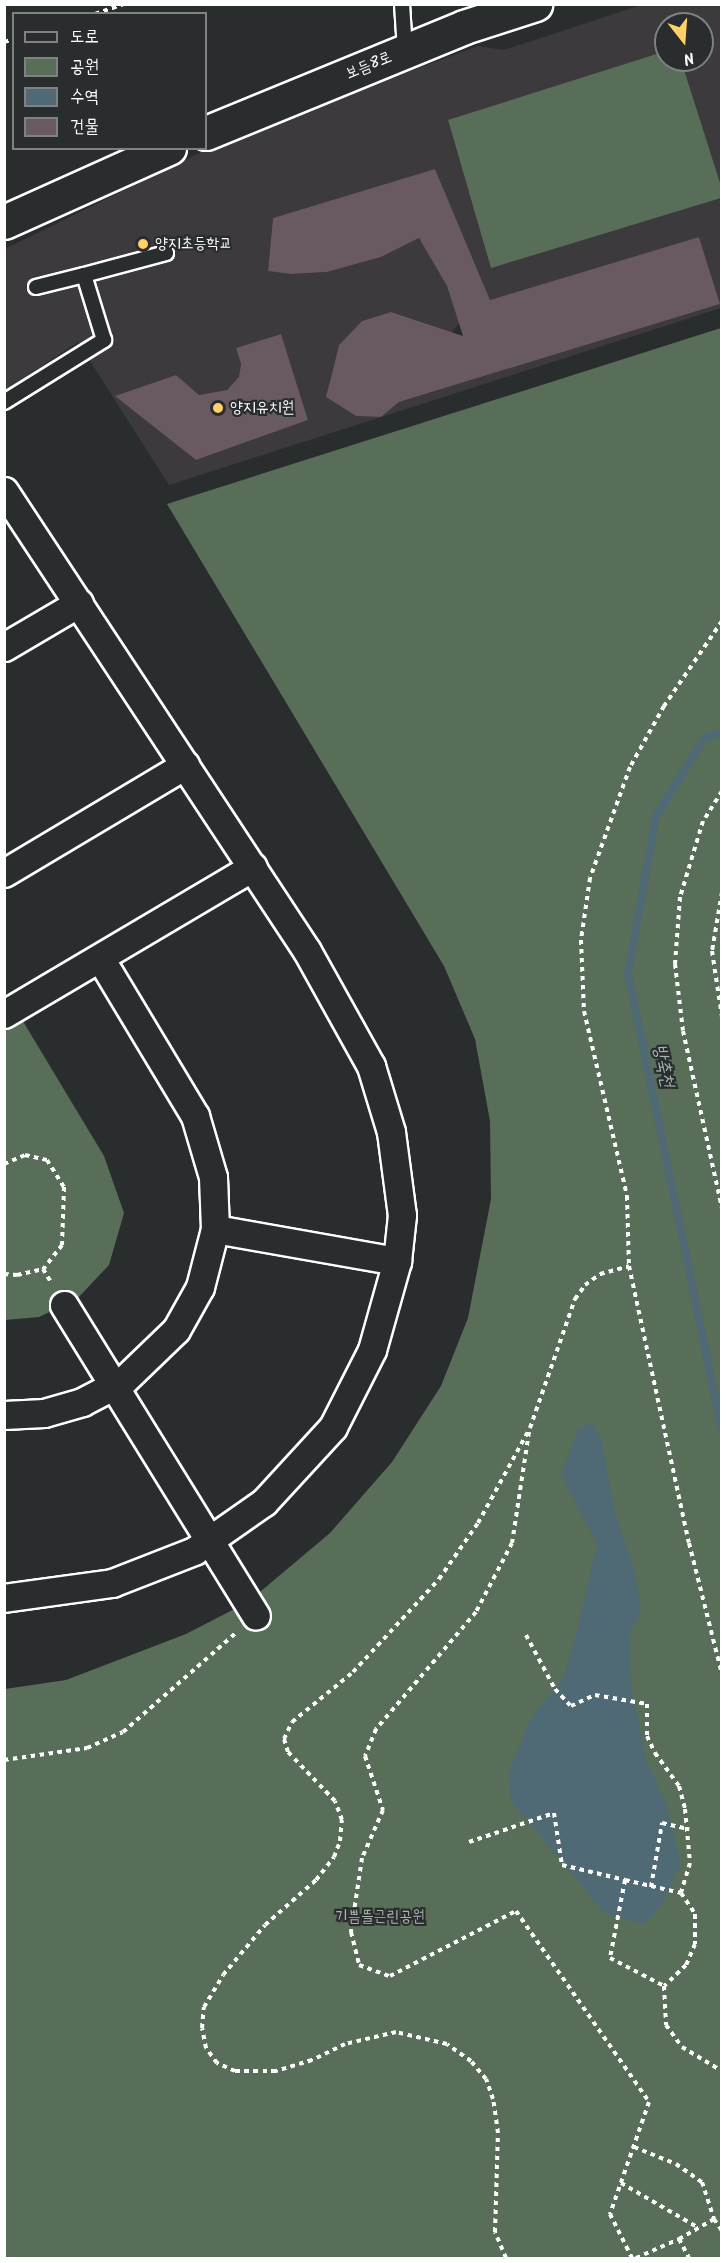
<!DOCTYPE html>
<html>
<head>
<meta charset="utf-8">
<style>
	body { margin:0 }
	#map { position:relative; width:726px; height:2263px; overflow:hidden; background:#2a2d2e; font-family:Kalam,"Poor Story",sans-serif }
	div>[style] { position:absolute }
	.built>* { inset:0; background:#3d3a3e }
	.green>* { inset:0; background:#596e59 }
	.water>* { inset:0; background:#4f6a74 }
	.stream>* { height:8px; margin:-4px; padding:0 4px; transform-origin:4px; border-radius:4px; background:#4f6a74 }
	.building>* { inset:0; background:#695962 }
	.path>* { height:4px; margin-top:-2px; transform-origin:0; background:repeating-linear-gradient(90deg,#fff 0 4.5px,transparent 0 9px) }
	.roads { filter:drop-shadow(2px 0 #fff) drop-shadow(-2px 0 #fff) drop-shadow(0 2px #fff) drop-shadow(0 -2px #fff) }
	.lane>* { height:14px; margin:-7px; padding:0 7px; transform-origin:7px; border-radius:7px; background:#2a2d2e }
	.street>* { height:27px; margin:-13.5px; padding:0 13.5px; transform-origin:13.5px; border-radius:13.5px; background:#2a2d2e }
	.secondary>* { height:33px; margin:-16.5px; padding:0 16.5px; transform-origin:16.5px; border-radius:16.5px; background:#2a2d2e }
	.dots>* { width:16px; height:16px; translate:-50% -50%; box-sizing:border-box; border:3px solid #2a2d2e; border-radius:50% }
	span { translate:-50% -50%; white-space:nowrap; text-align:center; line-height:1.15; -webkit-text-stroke:4.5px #2a2d2e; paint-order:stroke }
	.street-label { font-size:16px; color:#fff }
	.poi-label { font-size:16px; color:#fff }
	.left { translate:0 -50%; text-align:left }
	.park-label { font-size:16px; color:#acb6ac }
	.water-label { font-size:18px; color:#a7b4ba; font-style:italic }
	.frame { position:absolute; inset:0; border:6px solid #fff; pointer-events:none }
	.legend { position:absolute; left:12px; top:12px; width:195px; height:138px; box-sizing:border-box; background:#2a2d2e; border:2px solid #7f8182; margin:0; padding:8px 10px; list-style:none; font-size:18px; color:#fff }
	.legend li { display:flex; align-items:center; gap:12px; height:30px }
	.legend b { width:30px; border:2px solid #7f8182 }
	.north { position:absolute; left:654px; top:12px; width:60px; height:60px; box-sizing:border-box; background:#2a2d2e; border:2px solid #7f8182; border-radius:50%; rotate:163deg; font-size:16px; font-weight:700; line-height:24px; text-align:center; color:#fff }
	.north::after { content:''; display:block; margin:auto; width:21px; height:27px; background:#ffd166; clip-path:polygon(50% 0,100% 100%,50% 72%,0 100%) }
</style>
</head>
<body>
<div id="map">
	<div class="built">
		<div style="clip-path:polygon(evenodd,641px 5px,721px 5px,721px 186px,681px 60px,702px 60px,702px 24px,666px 24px,666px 51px,448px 121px,491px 267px,721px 198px,721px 308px,169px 485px,78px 342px,5px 390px,5px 249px,228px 139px,478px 46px,504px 50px,641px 5px,435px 169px,490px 300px,699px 237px,720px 304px,399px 402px,381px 417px,356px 416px,338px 405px,329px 382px,339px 345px,362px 321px,391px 312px,430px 325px,446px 340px,459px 323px,447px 286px,419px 238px,381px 257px,327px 272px,291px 274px,268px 270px,273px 218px,435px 169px,641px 5px,281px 334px,308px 420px,196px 460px,116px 396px,176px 375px,199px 395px,227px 390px,239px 377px,241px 364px,236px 348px,281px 334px)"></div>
	</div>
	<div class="green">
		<div style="clip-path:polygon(666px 51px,666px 60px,681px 60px,721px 186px,721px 198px,491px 268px,448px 120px)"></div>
		<div style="clip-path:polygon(721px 328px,721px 2258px,5px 2258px,5px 1689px,66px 1680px,186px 1634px,248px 1602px,330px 1533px,392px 1462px,441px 1386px,468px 1318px,491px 1199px,490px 1121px,475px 1039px,444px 966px,167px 504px)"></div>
		<div style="clip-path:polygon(15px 1008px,104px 1156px,124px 1213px,109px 1265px,76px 1300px,39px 1317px,5px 1320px,4px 1014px)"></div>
	</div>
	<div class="water">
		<div style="clip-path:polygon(592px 1423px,602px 1443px,614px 1508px,635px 1572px,641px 1611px,629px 1637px,631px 1684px,646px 1760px,667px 1806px,681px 1863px,663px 1903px,644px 1925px,604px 1913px,511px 1801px,508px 1774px,531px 1717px,562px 1681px,575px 1639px,597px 1544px,561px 1474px,578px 1429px)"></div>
	</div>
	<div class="stream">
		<div style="left:722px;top:732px;width:19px;rotate:162deg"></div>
		<div style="left:704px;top:738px;width:92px;rotate:121.6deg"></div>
		<div style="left:656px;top:816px;width:159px;rotate:100.1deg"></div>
		<div style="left:628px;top:973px;width:467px;rotate:78.4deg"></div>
	</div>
	<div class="building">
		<div style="clip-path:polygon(435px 169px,490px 300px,699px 237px,720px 304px,399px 402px,381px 417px,356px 416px,326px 397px,339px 345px,362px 321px,391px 312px,463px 336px,447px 286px,419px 238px,381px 257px,327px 272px,291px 274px,268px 271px,273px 218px)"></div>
		<div style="clip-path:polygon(281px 334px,308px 420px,196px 460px,115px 396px,176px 375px,199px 395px,227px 390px,239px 377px,241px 364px,236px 348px)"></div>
	</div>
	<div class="path">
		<div style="left:95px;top:14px;width:31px;rotate:-19deg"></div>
		<div style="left:4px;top:42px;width:10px;rotate:-17deg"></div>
		<div style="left:722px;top:621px;width:103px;rotate:124.3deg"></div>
		<div style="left:664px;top:706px;width:70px;rotate:119.1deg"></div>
		<div style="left:630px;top:767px;width:118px;rotate:109.8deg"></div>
		<div style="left:590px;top:878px;width:63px;rotate:98.3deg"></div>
		<div style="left:581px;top:940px;width:71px;rotate:87.6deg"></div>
		<div style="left:584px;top:1011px;width:190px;rotate:76.9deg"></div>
		<div style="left:627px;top:1196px;width:70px;rotate:88.4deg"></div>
		<div style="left:629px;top:1266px;width:283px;rotate:77.8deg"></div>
		<div style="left:689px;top:1543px;width:135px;rotate:75.9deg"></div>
		<div style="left:722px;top:791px;width:36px;rotate:122deg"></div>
		<div style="left:703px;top:821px;width:79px;rotate:106.8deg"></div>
		<div style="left:680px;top:897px;width:67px;rotate:94.3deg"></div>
		<div style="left:675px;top:964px;width:67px;rotate:83.2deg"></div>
		<div style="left:683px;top:1031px;width:181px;rotate:77.6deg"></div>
		<div style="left:722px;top:892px;width:60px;rotate:99.6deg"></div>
		<div style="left:712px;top:951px;width:67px;rotate:81.4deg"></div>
		<div style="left:4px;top:1164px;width:23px;rotate:-23deg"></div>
		<div style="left:25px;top:1155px;width:23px;rotate:13deg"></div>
		<div style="left:47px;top:1160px;width:32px;rotate:58deg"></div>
		<div style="left:64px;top:1187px;width:58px;rotate:92deg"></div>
		<div style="left:62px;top:1245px;width:31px;rotate:128deg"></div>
		<div style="left:43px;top:1269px;width:17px;rotate:59deg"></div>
		<div style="left:4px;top:1274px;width:13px;rotate:4deg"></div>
		<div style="left:17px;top:1275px;width:27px;rotate:-13deg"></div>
		<div style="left:529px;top:1432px;width:112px;rotate:98.7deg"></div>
		<div style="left:512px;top:1543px;width:78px;rotate:117.6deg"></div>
		<div style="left:476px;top:1612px;width:154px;rotate:130.5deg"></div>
		<div style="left:376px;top:1729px;width:29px;rotate:112deg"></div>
		<div style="left:365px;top:1756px;width:57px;rotate:71.6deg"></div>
		<div style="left:383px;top:1810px;width:52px;rotate:113.6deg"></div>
		<div style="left:362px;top:1858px;width:75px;rotate:98.5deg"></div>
		<div style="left:351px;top:1932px;width:34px;rotate:76deg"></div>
		<div style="left:359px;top:1965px;width:33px;rotate:20deg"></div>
		<div style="left:390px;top:1976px;width:142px;rotate:-27.3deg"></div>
		<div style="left:516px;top:1911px;width:233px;rotate:55.1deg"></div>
		<div style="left:649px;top:2102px;width:119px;rotate:109.2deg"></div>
		<div style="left:610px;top:2214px;width:49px;rotate:63.4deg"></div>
		<div style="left:526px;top:1635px;width:61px;rotate:61.8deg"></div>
		<div style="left:555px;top:1689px;width:23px;rotate:47deg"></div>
		<div style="left:571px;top:1706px;width:26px;rotate:-25deg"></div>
		<div style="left:595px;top:1695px;width:53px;rotate:9.8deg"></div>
		<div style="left:647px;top:1704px;width:32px;rotate:90deg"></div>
		<div style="left:647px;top:1736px;width:19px;rotate:65deg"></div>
		<div style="left:655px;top:1753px;width:41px;rotate:54deg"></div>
		<div style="left:679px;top:1786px;width:24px;rotate:75deg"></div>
		<div style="left:685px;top:1809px;width:54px;rotate:84.7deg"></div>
		<div style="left:690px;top:1863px;width:31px;rotate:107deg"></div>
		<div style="left:4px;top:1760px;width:84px;rotate:-8.2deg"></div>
		<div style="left:87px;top:1748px;width:39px;rotate:-24deg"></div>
		<div style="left:123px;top:1732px;width:152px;rotate:-41.3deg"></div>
		<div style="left:469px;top:1842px;width:90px;rotate:-18.8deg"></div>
		<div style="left:554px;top:1813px;width:53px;rotate:81.3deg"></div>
		<div style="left:562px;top:1865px;width:65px;rotate:13.4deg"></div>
		<div style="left:625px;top:1880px;width:79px;rotate:100.9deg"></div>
		<div style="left:610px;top:1958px;width:61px;rotate:27.4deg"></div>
		<div style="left:664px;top:1986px;width:39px;rotate:87deg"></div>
		<div style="left:666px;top:2025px;width:27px;rotate:54deg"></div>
		<div style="left:682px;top:2047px;width:47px;rotate:31deg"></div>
		<div style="left:625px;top:1880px;width:57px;rotate:13.1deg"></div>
		<div style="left:681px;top:1893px;width:25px;rotate:56deg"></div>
		<div style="left:695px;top:1914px;width:30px;rotate:90deg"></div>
		<div style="left:695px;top:1944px;width:23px;rotate:113deg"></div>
		<div style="left:686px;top:1965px;width:30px;rotate:136deg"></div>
		<div style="left:651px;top:1887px;width:65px;rotate:-80.2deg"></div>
		<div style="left:662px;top:1823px;width:28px;rotate:13deg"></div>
		<div style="left:634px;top:2147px;width:45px;rotate:22deg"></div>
		<div style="left:676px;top:2164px;width:32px;rotate:35deg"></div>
		<div style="left:702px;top:2182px;width:39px;rotate:72deg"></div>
		<div style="left:621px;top:2183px;width:90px;rotate:30deg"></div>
		<div style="left:679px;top:2239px;width:40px;rotate:-29.7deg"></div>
		<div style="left:714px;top:2219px;width:14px;rotate:56deg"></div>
		<div style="left:506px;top:2258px;width:28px;rotate:-113deg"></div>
		<div style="left:495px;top:2232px;width:99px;rotate:-88.3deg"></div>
		<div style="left:498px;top:2133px;width:34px;rotate:-98deg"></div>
		<div style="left:493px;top:2099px;width:21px;rotate:-109deg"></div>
		<div style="left:486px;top:2079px;width:23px;rotate:-130deg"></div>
		<div style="left:471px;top:2061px;width:29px;rotate:-145deg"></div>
		<div style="left:447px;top:2044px;width:52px;rotate:-166.8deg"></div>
		<div style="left:396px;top:2032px;width:52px;rotate:166.8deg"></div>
		<div style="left:345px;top:2044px;width:37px;rotate:154deg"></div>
		<div style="left:312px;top:2060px;width:38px;rotate:163deg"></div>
		<div style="left:276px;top:2071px;width:41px;rotate:180deg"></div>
		<div style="left:235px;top:2071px;width:20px;rotate:-156deg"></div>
		<div style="left:217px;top:2063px;width:19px;rotate:-126deg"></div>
		<div style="left:206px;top:2048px;width:20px;rotate:-101deg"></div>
		<div style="left:202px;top:2028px;width:21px;rotate:-85deg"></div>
		<div style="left:204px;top:2007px;width:37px;rotate:-59deg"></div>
		<div style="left:223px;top:1975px;width:65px;rotate:-50deg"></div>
		<div style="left:265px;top:1925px;width:68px;rotate:-41.4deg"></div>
		<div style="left:316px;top:1880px;width:29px;rotate:-52deg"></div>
		<div style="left:334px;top:1857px;width:17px;rotate:-69deg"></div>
		<div style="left:340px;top:1841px;width:21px;rotate:-85deg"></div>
		<div style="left:342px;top:1820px;width:20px;rotate:-110deg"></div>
		<div style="left:335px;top:1801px;width:68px;rotate:-133.8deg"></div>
		<div style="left:288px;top:1752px;width:14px;rotate:-107deg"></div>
		<div style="left:284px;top:1739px;width:19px;rotate:-65deg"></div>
		<div style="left:292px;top:1722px;width:79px;rotate:-39.3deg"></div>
		<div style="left:353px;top:1672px;width:127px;rotate:-47.2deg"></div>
		<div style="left:439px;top:1579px;width:68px;rotate:-55.1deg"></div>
		<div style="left:478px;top:1523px;width:108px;rotate:-61.3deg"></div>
		<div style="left:530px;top:1428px;width:137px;rotate:-70.8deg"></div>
		<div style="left:575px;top:1299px;width:17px;rotate:-54deg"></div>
		<div style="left:585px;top:1285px;width:19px;rotate:-36deg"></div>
		<div style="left:600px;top:1274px;width:30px;rotate:-15deg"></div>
		<div style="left:636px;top:2258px;width:47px;rotate:-23.8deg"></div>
		<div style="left:679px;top:2239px;width:21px;rotate:62deg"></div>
	</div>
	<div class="roads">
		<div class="lane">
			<div style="left:402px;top:4px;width:46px;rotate:86.3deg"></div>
			<div style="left:36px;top:287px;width:49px;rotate:-14deg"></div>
			<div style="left:4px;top:402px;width:118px;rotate:-31.8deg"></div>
			<div style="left:104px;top:340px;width:68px;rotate:-107.1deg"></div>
			<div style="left:84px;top:275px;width:85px;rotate:-15deg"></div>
		</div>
		<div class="street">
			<div style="left:4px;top:491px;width:551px;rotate:56.63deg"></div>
			<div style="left:307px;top:951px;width:132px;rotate:60.9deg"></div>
			<div style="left:371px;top:1066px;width:69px;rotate:73.1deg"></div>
			<div style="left:391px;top:1132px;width:84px;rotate:82.5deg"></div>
			<div style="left:402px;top:1215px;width:46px;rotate:96.2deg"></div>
			<div style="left:397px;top:1261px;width:92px;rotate:105.7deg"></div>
			<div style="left:372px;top:1350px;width:86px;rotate:116.9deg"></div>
			<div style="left:333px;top:1427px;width:102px;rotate:132.6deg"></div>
			<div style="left:264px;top:1502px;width:85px;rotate:145deg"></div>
			<div style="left:194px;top:1551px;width:88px;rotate:158.7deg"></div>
			<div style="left:112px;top:1583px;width:109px;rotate:172.1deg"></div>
			<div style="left:4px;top:647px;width:87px;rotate:-30.4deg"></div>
			<div style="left:4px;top:873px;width:211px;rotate:-30.8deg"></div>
			<div style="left:4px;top:1014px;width:289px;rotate:-30.6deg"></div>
			<div style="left:215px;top:1229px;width:185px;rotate:10deg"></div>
			<div style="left:64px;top:1305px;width:365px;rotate:58.3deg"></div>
			<div style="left:4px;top:1415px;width:40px;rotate:-2.9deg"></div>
			<div style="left:44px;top:1413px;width:40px;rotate:-16deg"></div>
			<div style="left:82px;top:1402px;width:47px;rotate:-27.6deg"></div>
			<div style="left:124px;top:1380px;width:72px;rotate:-43.9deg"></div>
			<div style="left:176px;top:1330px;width:49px;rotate:-60.8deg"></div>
			<div style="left:200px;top:1287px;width:60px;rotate:-75.5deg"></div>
			<div style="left:215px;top:1229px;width:52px;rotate:-92.2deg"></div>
			<div style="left:213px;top:1177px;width:64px;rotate:-106.4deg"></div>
			<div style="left:195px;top:1116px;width:184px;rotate:-121deg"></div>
		</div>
		<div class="secondary">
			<div style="left:206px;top:133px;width:279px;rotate:-22.3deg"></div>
			<div style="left:464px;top:27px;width:75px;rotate:-17.9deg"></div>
			<div style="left:4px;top:222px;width:181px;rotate:-24.2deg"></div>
		</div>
	</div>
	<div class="dots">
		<div style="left:143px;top:244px;background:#ffd166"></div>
		<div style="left:218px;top:408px;background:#ffd166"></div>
	</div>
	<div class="street-label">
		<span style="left:369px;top:66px;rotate:-22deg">보듬8로</span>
	</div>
	<div class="poi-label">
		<span class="left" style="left:155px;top:244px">양지초등학교</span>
		<span class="left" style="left:230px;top:408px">양지유치원</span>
	</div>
	<div class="park-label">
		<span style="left:380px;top:1917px">기쁨뜰근린공원</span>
	</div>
	<div class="water-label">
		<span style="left:662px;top:1066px;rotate:78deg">방축천</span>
	</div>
	<div class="frame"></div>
	<ul class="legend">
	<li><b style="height:8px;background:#2a2d2e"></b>도로</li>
	<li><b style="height:16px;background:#596e59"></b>공원</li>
	<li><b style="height:16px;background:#4f6a74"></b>수역</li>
	<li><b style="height:16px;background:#695962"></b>건물</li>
	</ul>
	<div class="north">N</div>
</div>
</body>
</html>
